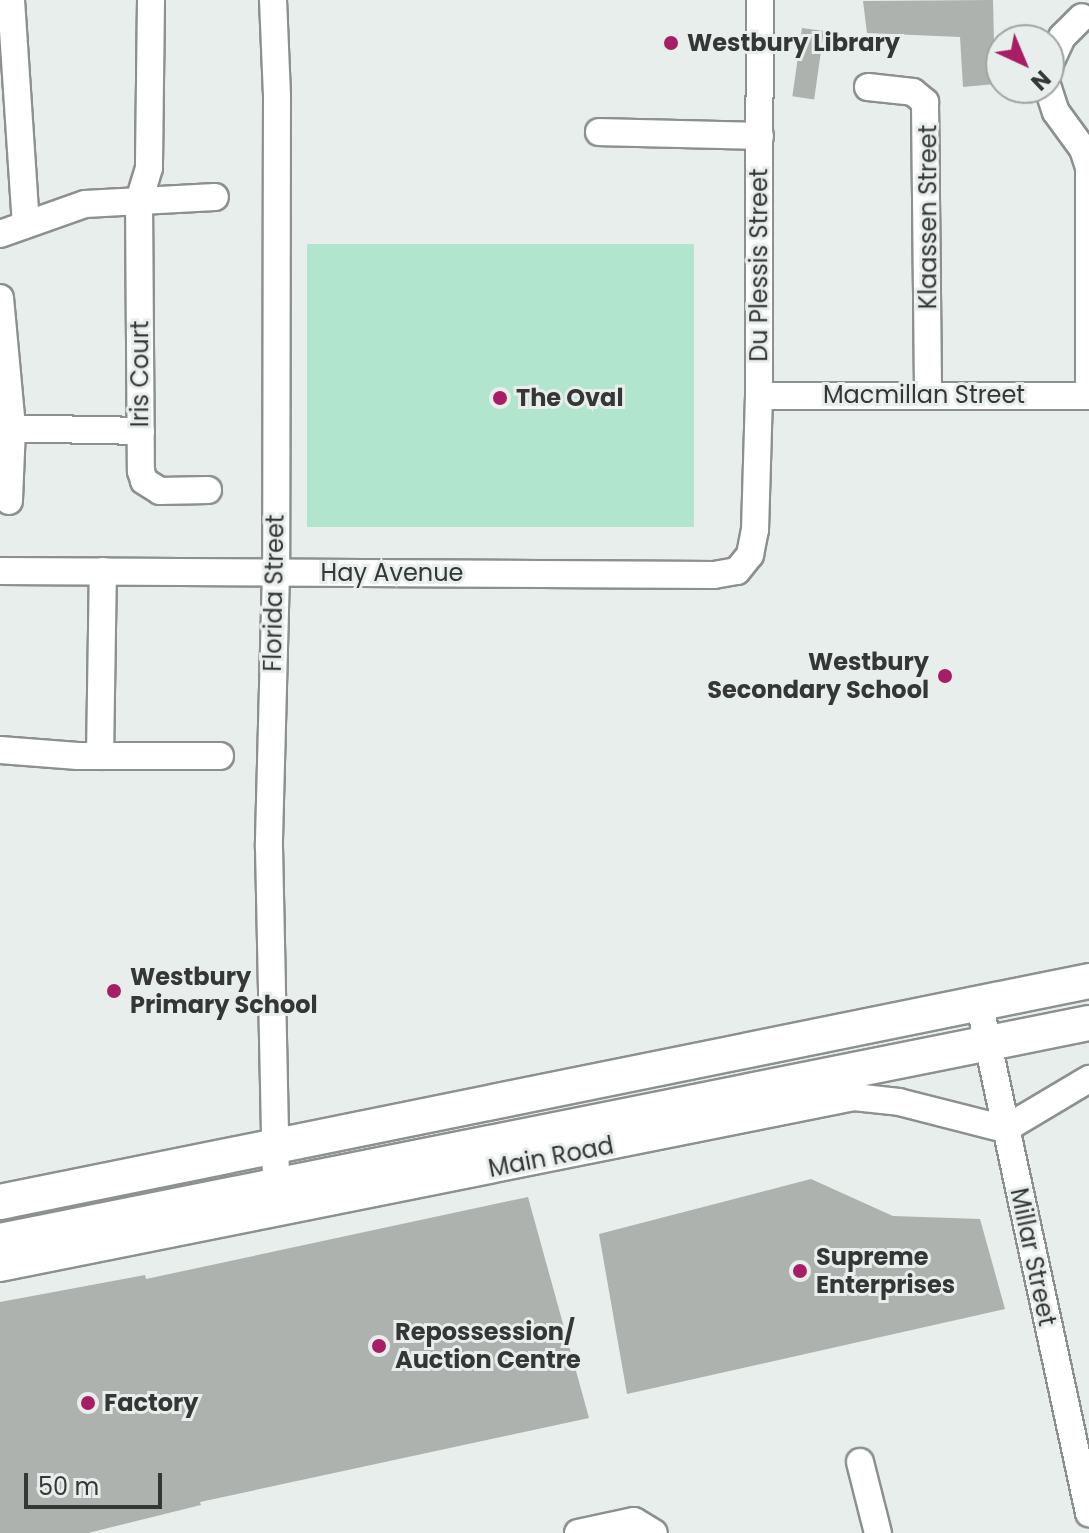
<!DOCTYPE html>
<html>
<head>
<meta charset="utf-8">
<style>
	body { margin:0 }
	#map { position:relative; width:1089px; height:1533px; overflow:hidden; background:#e8eeeb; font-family:Poppins,sans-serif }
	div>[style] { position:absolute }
	.green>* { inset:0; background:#b2e5ce; transform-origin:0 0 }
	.building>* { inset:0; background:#adb2af; transform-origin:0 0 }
	.roads { filter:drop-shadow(2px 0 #8c918e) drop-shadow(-2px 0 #8c918e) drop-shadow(0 2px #8c918e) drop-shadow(0 -2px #8c918e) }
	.minor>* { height:26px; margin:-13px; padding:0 13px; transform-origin:13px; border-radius:13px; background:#fff }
	.major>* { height:34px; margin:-17px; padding:0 17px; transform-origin:17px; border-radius:17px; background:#fff }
	.dots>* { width:22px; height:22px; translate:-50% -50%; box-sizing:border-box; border:4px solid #e8eeeb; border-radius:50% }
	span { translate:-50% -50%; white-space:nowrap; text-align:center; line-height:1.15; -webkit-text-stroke:6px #e8eeeb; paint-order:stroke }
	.poi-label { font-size:24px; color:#353736; font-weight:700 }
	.left { translate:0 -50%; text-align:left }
	.right { translate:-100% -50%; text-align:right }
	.street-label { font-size:24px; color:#353736 }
	.north { position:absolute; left:985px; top:24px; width:80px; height:80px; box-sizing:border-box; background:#e8eeeb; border:2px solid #a0a5a3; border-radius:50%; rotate:136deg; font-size:22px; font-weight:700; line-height:32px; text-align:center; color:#353736 }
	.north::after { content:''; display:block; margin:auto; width:28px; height:36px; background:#a71e64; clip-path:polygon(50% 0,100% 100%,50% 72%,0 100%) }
	.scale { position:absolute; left:24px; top:1473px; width:138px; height:36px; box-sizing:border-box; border:4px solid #353736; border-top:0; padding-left:10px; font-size:24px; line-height:28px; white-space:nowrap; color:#353736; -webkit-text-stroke:6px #e8eeeb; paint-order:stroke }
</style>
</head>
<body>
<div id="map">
	<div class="green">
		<div style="left:694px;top:244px;width:283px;height:387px;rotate:90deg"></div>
	</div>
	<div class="building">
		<div style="clip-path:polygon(993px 0,995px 84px,963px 87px,960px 37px,867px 33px,863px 1px)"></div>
		<div style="left:802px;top:28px;width:22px;height:69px;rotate:8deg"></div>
		<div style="clip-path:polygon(811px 1179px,893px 1216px,980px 1219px,1005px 1309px,627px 1394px,599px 1234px)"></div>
		<div style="clip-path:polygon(528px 1197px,589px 1418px,200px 1502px,201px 1505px,88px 1533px,0 1533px,0 1302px,145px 1275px,146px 1279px)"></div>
	</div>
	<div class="roads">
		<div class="minor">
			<div style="left:11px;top:0;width:225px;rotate:86.2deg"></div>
			<div style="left:151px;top:0;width:168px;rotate:90.7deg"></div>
			<div style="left:149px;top:168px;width:34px;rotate:107deg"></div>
			<div style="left:139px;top:200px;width:271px;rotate:89.6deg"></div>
			<div style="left:141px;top:471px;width:10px;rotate:73deg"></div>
			<div style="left:144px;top:481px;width:19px;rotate:32deg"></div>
			<div style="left:160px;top:491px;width:48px;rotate:-1.2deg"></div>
			<div style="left:273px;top:0;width:96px;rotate:87.6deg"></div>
			<div style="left:277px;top:96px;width:476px;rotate:90.1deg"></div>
			<div style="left:276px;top:572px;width:275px;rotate:91.5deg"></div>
			<div style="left:269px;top:847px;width:339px;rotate:88.8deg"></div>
			<div style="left:1049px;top:65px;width:31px;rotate:-65deg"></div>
			<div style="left:1062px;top:37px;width:28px;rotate:-45deg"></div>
			<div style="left:868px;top:87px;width:45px;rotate:6.3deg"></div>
			<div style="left:913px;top:92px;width:16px;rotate:40deg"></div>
			<div style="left:925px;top:102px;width:291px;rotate:89.4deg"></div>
			<div style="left:1048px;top:88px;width:25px;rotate:72deg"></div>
			<div style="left:1056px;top:112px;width:46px;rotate:53.9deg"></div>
			<div style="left:1083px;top:149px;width:19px;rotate:72deg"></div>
			<div style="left:1089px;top:167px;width:229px;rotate:90deg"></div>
			<div style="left:599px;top:132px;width:161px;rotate:1.4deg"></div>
			<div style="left:0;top:234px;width:90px;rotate:-19.4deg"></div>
			<div style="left:85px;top:204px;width:130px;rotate:-3.1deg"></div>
			<div style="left:0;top:298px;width:131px;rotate:84.7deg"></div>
			<div style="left:12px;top:428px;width:73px;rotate:92.4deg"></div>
			<div style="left:759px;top:396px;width:330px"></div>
			<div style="left:0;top:428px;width:141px;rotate:1.2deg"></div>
			<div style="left:0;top:571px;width:714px;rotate:0.32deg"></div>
			<div style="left:714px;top:575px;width:23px;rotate:-10deg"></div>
			<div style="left:737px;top:571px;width:21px;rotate:-51deg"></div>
			<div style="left:750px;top:555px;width:25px;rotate:-79deg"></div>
			<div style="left:755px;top:530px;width:134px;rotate:-88.3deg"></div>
			<div style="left:759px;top:396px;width:396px;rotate:-89.9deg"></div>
			<div style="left:0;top:750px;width:78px;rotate:4.4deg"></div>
			<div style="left:78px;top:756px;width:142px"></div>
			<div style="left:100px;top:756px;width:185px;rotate:-89.1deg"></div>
			<div style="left:979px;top:1002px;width:523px;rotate:77.85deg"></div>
			<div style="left:0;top:1268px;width:871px;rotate:-11.32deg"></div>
			<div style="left:854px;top:1097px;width:45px;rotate:6.3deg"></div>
			<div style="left:899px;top:1102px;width:109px;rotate:14.3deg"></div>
			<div style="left:1005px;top:1129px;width:98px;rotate:-30.8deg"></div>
			<div style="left:860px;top:1462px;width:73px;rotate:75.8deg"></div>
			<div style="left:578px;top:1533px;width:57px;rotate:-12.1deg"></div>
			<div style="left:634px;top:1521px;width:23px;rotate:31deg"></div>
		</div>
		<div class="major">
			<div style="left:0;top:1202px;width:1111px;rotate:-11.47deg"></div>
			<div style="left:0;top:1241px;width:1111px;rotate:-11.32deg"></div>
		</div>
	</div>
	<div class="dots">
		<div style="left:671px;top:43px;background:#a71e64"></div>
		<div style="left:500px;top:398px;background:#a71e64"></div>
		<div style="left:945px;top:676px;background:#a71e64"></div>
		<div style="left:114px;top:991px;background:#a71e64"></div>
		<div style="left:800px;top:1271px;background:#a71e64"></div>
		<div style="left:379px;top:1346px;background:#a71e64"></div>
		<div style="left:88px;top:1403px;background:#a71e64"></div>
	</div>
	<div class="poi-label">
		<span class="left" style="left:687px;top:43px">Westbury Library</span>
		<span class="left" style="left:516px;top:398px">The Oval</span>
		<span class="right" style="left:929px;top:676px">Westbury<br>Secondary School</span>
		<span class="left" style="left:130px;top:991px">Westbury<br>Primary School</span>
		<span class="left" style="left:816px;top:1271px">Supreme<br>Enterprises</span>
		<span class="left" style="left:395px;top:1346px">Repossession/<br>Auction Centre</span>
		<span class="left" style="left:104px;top:1403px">Factory</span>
	</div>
	<div class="street-label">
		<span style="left:928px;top:217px;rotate:-90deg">Klaassen Street</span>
		<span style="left:759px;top:265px;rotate:-90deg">Du Plessis Street</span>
		<span style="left:140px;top:374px;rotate:-90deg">Iris Court</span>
		<span style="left:924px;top:395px">Macmillan Street</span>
		<span style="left:392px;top:573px">Hay Avenue</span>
		<span style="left:274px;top:593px;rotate:-89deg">Florida Street</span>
		<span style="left:551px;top:1157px;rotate:-11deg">Main Road</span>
		<span style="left:1033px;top:1257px;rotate:78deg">Millar Street</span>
	</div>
	<div class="north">N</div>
	<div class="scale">50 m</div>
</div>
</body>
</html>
